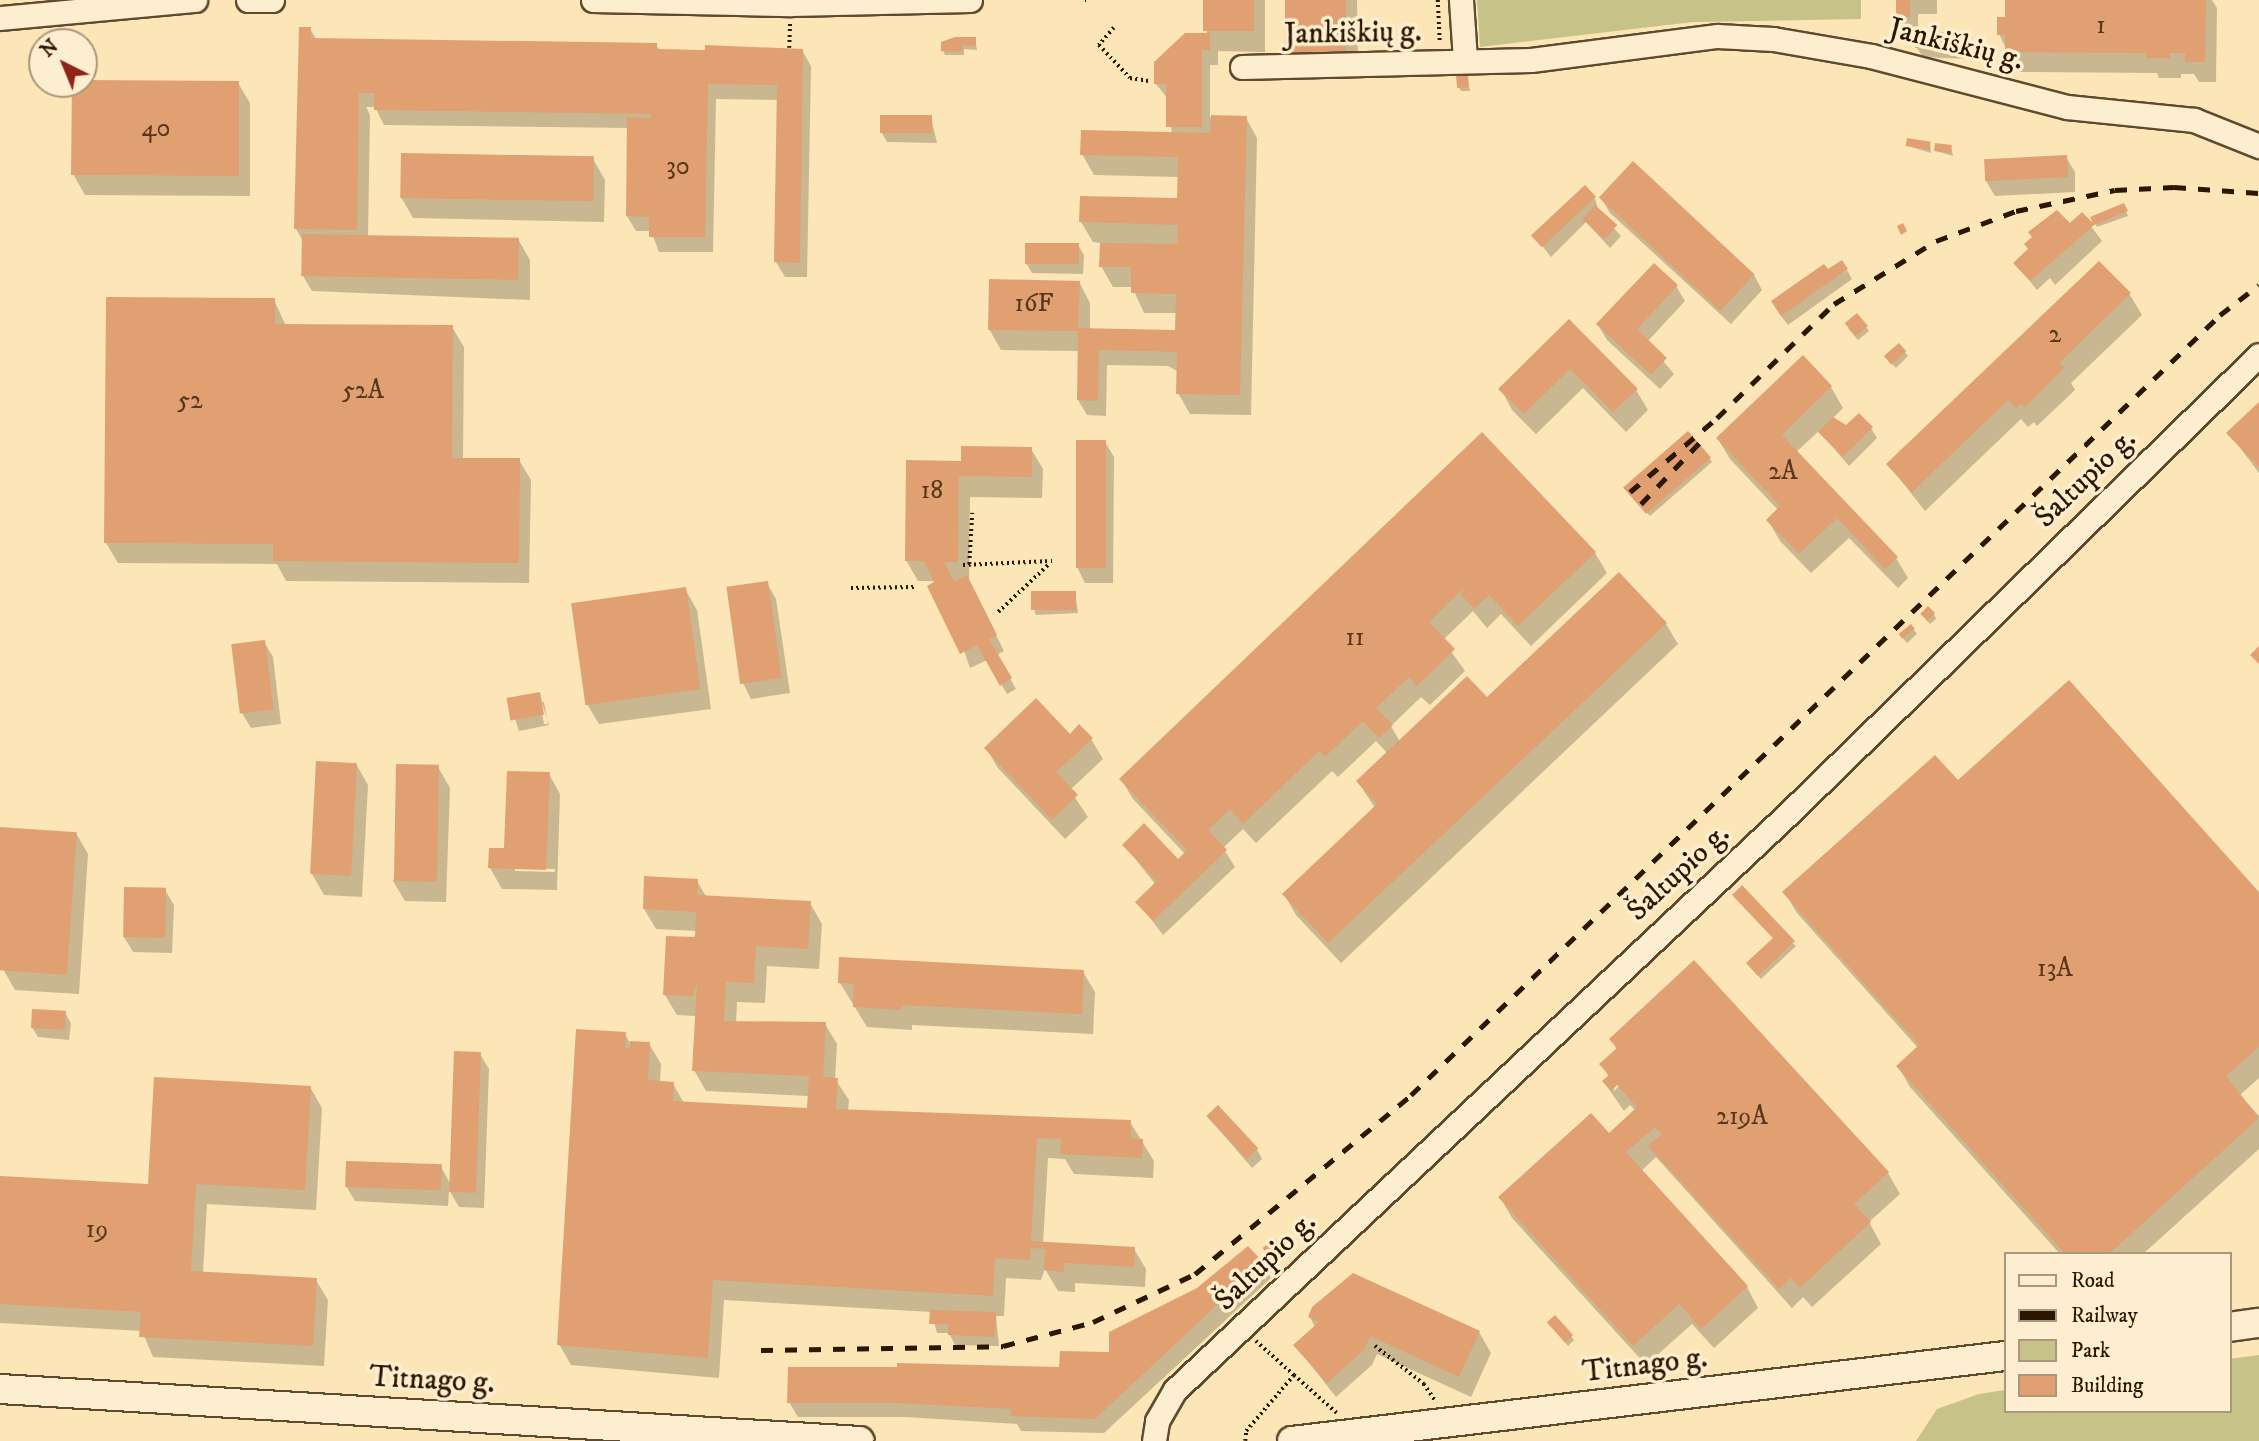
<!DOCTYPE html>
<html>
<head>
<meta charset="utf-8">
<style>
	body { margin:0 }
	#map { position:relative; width:2259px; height:1441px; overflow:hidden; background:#fce5b6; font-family:"IM FELL DW Pica",serif }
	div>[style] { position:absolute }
	.green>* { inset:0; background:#c7c288 }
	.shadow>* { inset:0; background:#0003 }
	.building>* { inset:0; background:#e0a071; transform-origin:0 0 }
	.path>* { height:3.5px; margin-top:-1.75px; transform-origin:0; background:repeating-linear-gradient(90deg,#2b1600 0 2px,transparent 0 5.5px) }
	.roads { filter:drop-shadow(2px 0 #5f4a2e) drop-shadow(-2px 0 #5f4a2e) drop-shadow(0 2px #5f4a2e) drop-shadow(0 -2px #5f4a2e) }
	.minor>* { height:23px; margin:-11.5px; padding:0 11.5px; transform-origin:11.5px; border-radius:11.5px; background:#fdeed0 }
	.tertiary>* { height:28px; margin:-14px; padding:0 14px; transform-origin:14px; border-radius:14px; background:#fdeed0 }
	.rail>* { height:5px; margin-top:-2.5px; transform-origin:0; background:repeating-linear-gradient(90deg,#2b1600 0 12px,transparent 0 24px) }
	span { translate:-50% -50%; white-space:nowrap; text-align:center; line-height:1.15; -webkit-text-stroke:7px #fdeed0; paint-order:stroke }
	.number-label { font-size:26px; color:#58381c }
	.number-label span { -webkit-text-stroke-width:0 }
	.street-label { font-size:30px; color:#2b1600 }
	.legend { position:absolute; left:2004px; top:1252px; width:228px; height:161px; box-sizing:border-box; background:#fdeed0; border:2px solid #a9987d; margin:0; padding:9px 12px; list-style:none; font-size:21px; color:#2b1600 }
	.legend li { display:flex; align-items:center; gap:14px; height:35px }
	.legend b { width:35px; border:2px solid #a9987d }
	.north { position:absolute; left:28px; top:28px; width:70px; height:70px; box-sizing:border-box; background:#fdeed0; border:2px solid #a9987d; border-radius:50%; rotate:317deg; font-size:19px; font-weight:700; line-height:28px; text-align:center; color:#2b1600 }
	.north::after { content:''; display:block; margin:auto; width:24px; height:32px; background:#8f2418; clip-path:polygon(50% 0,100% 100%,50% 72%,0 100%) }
</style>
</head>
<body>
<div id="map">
	<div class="green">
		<div style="clip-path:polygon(1477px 0,1861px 0,1861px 19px,1693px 22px,1480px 47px)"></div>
		<div style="clip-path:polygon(2259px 1355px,2259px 1441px,1916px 1441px,1937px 1409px,1979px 1394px,2005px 1390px,2005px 1411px,2229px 1411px,2229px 1359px)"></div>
	</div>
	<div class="shadow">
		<div style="clip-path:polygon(1204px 0,1265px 0,1265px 52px,1218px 51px,1218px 65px,1210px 65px,1210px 117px,1246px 118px,1257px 138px,1251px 415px,1190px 414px,1178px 393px,1179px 372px,1168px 366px,1107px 365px,1106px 416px,1087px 415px,1078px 400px,1080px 351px,1001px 350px,989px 329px,1079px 282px,1090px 303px,1090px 330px,1177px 332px,1177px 313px,1144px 313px,1132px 287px,1113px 287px,1101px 266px,1101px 243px,1093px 242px,1081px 222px,1179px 200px,1179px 177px,1094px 175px,1082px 154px,1172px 134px,1168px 99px,1156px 84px,1207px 35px)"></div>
		<div style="clip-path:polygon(1287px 0,1357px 0,1358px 73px,1299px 74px,1288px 53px)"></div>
		<div style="clip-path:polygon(1897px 0,1937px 0,1937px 14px,1918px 14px,1918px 33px,1965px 35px,1971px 45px,1970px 59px,1923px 57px,1917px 48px,1918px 32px,1906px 32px,1897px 17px)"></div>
		<div style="clip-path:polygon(2007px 0,2212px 0,2217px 8px,2216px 82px,2199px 82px,2194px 74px,2181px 74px,2181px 78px,2159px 78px,2157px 73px,2018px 72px,1999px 34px,2007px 19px)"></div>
		<div style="clip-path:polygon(310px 29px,317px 40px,656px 45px,660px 51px,802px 50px,811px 66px,807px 277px,785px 277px,776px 262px,779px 100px,716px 99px,713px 252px,659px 252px,651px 231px,636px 231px,627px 216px,629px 128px,384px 125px,375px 107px,366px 107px,370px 115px,368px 237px,518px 239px,530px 260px,530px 300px,312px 291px,303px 276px,304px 243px,296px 229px)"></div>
		<div style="clip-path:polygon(975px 39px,977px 50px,964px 49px,964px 55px,945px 55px,943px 50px)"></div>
		<div style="clip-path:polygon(1467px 77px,1470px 91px,1461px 91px,1459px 87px)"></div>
		<div style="clip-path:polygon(84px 82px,238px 83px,250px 103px,250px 196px,85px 195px,73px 174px,74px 84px)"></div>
		<div style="clip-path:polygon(931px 117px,937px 143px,887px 142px,882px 133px)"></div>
		<div style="clip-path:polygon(1930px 143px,1931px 153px,1908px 146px)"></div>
		<div style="clip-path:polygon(1951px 146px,1953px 156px,1936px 151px)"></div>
		<div style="clip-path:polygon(2066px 157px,2075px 172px,2075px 192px,1995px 196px,1986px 181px)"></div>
		<div style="clip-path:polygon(593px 159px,605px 180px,604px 222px,413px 218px,401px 197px)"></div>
		<div style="clip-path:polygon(1633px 163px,1754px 275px,1762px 290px,1731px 324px,1610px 213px,1601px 198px)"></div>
		<div style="clip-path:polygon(1595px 198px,1598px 210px,1621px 236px,1610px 248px,1586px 222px,1551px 257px,1536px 238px)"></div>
		<div style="clip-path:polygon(2123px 205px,2128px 216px,2097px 227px,2093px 218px)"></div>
		<div style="clip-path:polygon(2082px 214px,2102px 241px,2055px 285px,2050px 278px,2037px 290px,2015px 263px)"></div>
		<div style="clip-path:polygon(1078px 245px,1084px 255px,1083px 274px,1032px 273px,1026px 263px)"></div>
		<div style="clip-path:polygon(2099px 263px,2130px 295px,2142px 315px,2071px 383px,2075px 390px,2037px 426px,2034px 422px,2028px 427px,2021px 419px,1925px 511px,1888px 464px)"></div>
		<div style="clip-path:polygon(1847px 270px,1852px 279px,1788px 325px,1778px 312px)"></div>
		<div style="clip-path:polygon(1676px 286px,1685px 301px,1647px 342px,1674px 374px,1660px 389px,1607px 340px,1598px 325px)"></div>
		<div style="clip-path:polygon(274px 300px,286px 326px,452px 327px,464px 347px,463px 459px,519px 460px,531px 480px,529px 583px,286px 581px,277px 564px,118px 563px,106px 543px)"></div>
		<div style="clip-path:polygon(1569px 322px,1636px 390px,1648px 410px,1626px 432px,1583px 388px,1536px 434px,1512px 410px,1501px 389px)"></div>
		<div style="clip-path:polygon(1866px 327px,1869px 331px,1858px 340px,1848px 328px)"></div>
		<div style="clip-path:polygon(1905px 352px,1908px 356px,1896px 368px,1890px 362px)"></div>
		<div style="clip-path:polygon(1802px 358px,1831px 387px,1843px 408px,1832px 419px,1847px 427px,1871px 428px,1877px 438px,1849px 466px,1819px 431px,1796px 452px,1896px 558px,1908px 578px,1898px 588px,1849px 538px,1811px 573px,1780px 541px,1768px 520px,1778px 510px,1730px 459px,1718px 439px)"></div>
		<div style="clip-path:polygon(2259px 404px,2259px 473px,2229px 433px)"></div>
		<div style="clip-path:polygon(1482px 435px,1595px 553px,1607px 573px,1531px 646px,1501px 614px,1487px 628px,1473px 611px,1443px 640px,1465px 671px,1430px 705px,1421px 697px,1391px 726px,1400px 742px,1487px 700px,1666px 624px,1678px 644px,1341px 963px,1296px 915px,1284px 894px,1375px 808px,1358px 782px,1388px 754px,1376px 741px,1338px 777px,1332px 771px,1256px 843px,1243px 829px,1223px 848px,1235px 867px,1163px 935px,1138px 902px,1156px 885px,1124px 845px,1178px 861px,1185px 854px,1133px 799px,1121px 779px)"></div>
		<div style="clip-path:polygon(1105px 442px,1114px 457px,1113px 583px,1085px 583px,1077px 567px)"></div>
		<div style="clip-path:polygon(1031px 449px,1043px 469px,1042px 498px,970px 497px,969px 581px,1004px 651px,997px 655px,1016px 689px,1007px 694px,987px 660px,970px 668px,940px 581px,918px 581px,906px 560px,963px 463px)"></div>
		<div style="clip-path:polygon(1709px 458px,1712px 462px,1650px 516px,1628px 492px)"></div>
		<div style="clip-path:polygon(767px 583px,776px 599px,790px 693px,751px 699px,743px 683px)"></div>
		<div style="clip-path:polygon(685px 589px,697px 610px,711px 709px,599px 724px,587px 704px,573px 604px)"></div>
		<div style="clip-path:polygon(1075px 592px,1078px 613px,1036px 615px,1034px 611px)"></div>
		<div style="clip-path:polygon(1934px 614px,1936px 619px,1930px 624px,1922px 615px)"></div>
		<div style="clip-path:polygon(1911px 626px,1917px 634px,1907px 643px,1901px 636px)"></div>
		<div style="clip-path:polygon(264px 642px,273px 657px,281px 724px,251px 728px,242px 713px)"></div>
		<div style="clip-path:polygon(evenodd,539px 694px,549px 725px,519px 731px,509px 700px,539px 694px,540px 702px,544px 702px,548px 724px,544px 724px,540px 702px)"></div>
		<div style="clip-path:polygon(1091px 739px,1103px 759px,1070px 790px,1088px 817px,1065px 839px,998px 768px,986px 748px)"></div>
		<div style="clip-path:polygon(356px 764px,368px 785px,362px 897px,324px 895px,312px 874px)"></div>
		<div style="clip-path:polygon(438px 767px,450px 788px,446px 902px,405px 901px,393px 881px)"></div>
		<div style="clip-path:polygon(evenodd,549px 774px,560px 794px,557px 890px,502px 889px,490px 868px,506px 850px,549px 774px,515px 868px,555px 869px,555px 872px,515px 871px,515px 868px)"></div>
		<div style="clip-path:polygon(1958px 782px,2259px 894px,2259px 1078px,2240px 1095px,2259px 1116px,2259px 1149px,2143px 1254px,2060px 1254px,1910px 1087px,1898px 1066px,1918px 1048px,1797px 913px,1785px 893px)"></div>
		<div style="clip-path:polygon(0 829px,76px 833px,88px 854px,79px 994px,15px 990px,3px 969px)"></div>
		<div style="clip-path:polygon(697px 881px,707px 898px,810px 903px,822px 924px,819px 969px,767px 966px,765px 1003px,737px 1002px,736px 1023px,825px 1024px,837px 1044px,835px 1079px,849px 1100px,848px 1111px,1130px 1122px,1154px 1161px,1153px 1178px,1074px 1174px,1065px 1159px,1048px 1158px,1043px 1244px,1134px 1249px,1146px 1269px,1145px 1287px,1075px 1283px,1075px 1292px,1058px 1291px,1045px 1269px,1041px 1280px,1006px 1278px,1004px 1316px,996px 1316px,999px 1346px,955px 1345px,949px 1333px,937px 1333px,931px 1312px,724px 1300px,719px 1378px,571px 1365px,559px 1344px,625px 1034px,630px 1043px,649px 1044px,661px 1064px,660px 1083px,673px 1084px,684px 1103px,808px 1110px,809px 1096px,706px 1091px,694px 1070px,697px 1016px,677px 1015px,665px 995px,697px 931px,656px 929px,644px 909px)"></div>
		<div style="clip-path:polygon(165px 890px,174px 905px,172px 953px,133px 952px,124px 937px)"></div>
		<div style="clip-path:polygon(1737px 900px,1796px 946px,1761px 979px,1751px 968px,1774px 939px)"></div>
		<div style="clip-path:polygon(evenodd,1694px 963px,1888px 1173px,1900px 1194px,1869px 1222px,1881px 1244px,1812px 1307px,1803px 1297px,1792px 1308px,1656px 1157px,1641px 1171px,1747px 1287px,1758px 1308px,1714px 1348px,1692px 1324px,1646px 1365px,1512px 1218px,1500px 1197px,1608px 1135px,1636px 1111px,1630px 1105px,1624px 1111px,1604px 1082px,1609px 1077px,1601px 1064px,1617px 1050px,1611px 1039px,1694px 963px,1625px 1081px,1614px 1091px,1614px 1086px,1625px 1081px)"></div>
		<div style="clip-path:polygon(1083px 972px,1095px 992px,1093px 1034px,912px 1025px,912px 1030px,867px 1027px,840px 983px)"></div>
		<div style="clip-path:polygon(65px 1013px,71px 1023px,69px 1040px,38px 1037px,32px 1027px)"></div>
		<div style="clip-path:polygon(480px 1054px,489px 1069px,484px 1208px,459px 1207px,449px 1190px,448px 1206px,355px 1201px,346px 1186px,441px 1167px,450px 1183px)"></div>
		<div style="clip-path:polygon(310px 1087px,322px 1108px,316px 1210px,207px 1204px,203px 1273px,316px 1280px,328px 1300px,324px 1366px,153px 1357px,142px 1331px,0 1323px,0 1178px,150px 1186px)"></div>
		<div style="clip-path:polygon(1208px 1117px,1257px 1149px,1262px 1159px,1252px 1168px)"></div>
		<div style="clip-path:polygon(1283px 1250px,1286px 1254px,1276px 1263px,1268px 1254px)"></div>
		<div style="clip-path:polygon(1262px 1263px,1271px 1278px,1104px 1433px,1021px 1431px,1017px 1424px,905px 1417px,798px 1417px,789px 1402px,1061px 1369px,1111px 1354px)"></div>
		<div style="clip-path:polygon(1310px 1317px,1479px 1332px,1491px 1353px,1471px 1397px,1377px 1354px,1372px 1365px,1336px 1397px,1295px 1345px,1315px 1327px)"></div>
		<div style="clip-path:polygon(1555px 1317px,1574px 1340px,1568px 1346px,1552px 1327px)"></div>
	</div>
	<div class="building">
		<div style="left:1203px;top:0;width:51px;height:31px"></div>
		<div style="left:1285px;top:0;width:61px;height:54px"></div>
		<div style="left:1896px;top:0;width:14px;height:17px"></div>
		<div style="clip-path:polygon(2005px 0,2206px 0,2205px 62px,2185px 62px,2185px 53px,2170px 53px,2170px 58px,2146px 58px,2146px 53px,2005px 52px,2005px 35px,1997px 35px,1997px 17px,2005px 17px)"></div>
		<div style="clip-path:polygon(299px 27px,311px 27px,311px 38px,657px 43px,657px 49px,705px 50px,705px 45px,803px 49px,800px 263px,774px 262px,777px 85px,708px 84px,705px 237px,649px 237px,649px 217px,626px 216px,627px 117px,651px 118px,651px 114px,374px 110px,374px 93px,359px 93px,357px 230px,294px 229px)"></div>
		<div style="left:1916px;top:31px;width:50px;height:17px;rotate:2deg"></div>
		<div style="clip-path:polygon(1185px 33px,1210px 33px,1210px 50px,1202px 50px,1202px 127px,1166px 127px,1166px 84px,1154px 84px,1154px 62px)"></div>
		<div style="clip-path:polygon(955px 37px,976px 37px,976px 46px,963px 45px,963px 51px,954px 52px,941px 51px,941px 42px)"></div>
		<div style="left:1468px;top:75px;width:12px;height:12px;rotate:85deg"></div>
		<div style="clip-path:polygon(84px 80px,239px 81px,239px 176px,71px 175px,72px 84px,84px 84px)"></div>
		<div style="left:880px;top:115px;width:52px;height:18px"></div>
		<div style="clip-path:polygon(1211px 115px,1247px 116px,1240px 395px,1176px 394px,1177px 352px,1099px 350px,1098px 401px,1077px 400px,1078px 331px,988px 330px,989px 279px,1080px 281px,1078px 328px,1175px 330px,1176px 294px,1131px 293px,1131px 267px,1099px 267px,1100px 243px,1177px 244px,1178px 225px,1079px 222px,1080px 196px,1177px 198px,1178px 157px,1080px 155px,1081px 130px,1210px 133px)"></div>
		<div style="left:1907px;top:138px;width:24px;height:8px;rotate:9deg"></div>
		<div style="left:1935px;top:143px;width:17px;height:8px;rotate:7deg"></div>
		<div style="left:401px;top:153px;width:193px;height:45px;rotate:1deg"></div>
		<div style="left:2067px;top:155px;width:22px;height:83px;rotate:87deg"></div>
		<div style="left:1633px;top:161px;width:166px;height:50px;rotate:43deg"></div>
		<div style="left:1585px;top:185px;width:16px;height:74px;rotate:47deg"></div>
		<div style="clip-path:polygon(2124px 203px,2128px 211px,2094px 225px,2030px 281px,2013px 263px,2028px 249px,2024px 244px,2032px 237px,2028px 232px,2057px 210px,2070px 223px,2082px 212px,2093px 223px,2090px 217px)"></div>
		<div style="left:1595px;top:205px;width:30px;height:19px;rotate:42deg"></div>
		<div style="clip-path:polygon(1903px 223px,1907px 231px,1901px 235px,1897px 226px)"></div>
		<div style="left:302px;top:234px;width:217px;height:42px;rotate:1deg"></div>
		<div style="left:1025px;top:243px;width:54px;height:21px"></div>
		<div style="clip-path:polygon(1842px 260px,1848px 269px,1781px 316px,1771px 301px,1824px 264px,1828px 269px)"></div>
		<div style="clip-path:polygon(2099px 261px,2131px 293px,2059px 363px,2064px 368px,2025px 407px,2021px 403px,2016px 408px,2008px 400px,1912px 492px,1886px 464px)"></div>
		<div style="clip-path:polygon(1654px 263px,1678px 285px,1637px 329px,1667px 358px,1651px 375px,1596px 324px)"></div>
		<div style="clip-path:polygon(106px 297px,275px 298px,275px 324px,453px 325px,452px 458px,520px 458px,519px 563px,273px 561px,273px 544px,104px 543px)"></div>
		<div style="left:1857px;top:313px;width:17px;height:16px;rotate:50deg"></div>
		<div style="clip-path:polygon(1569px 319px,1638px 389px,1613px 412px,1570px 369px,1524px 414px,1498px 389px)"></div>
		<div style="left:1899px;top:343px;width:11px;height:20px;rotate:49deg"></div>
		<div style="clip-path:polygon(1803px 355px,1832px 386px,1782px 435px,1898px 557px,1885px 569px,1837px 518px,1799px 554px,1766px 520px,1780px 506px,1716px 438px)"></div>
		<div style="clip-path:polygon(2259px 402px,2259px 467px,2226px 433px)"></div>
		<div style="clip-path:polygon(1859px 413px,1873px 427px,1843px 457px,1818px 432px,1833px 417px,1846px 425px)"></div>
		<div style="left:1688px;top:431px;width:35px;height:86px;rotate:49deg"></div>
		<div style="clip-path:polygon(1482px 432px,1596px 552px,1518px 626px,1489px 595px,1474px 609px,1461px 594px,1464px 588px,1429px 622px,1455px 649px,1417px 686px,1409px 677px,1376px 708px,1393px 725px,1379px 738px,1363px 721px,1325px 757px,1319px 751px,1243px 824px,1230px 809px,1208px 830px,1227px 850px,1153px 921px,1135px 902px,1157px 881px,1122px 845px,1144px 823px,1178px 859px,1187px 850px,1119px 779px)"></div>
		<div style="left:1076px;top:440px;width:30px;height:128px"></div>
		<div style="clip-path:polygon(961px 446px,1032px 447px,1032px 477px,959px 476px,958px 562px,944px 562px,954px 581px,967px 575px,997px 635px,989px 639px,1012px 678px,1000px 686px,977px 645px,960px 654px,927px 586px,934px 582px,924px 561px,905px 561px,906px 460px,961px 461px)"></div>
		<div style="clip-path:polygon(1619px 572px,1667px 623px,1328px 943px,1282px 894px,1377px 804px,1356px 781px,1467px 676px,1487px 697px)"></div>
		<div style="left:768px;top:581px;width:98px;height:42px;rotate:82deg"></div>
		<div style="left:686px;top:587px;width:103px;height:116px;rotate:82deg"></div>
		<div style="left:1076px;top:591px;width:19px;height:45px;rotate:90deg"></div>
		<div style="left:1928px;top:606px;width:10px;height:11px;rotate:45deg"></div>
		<div style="left:1911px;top:624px;width:6px;height:16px;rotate:51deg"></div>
		<div style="left:265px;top:640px;width:70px;height:34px;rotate:83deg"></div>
		<div style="clip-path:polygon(2259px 646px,2259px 664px,2250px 655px)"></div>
		<div style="clip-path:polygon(2069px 680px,2259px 892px,2259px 1047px,2226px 1076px,2259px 1118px,2109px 1254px,2065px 1254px,1896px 1066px,1919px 1045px,1782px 892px,1935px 755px,1958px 780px)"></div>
		<div style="left:540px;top:692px;width:23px;height:34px;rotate:80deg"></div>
		<div style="clip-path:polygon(1036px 698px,1070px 734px,1079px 724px,1093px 738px,1056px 772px,1078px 795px,1052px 820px,984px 748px)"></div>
		<div style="left:316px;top:761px;width:41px;height:113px;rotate:3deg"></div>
		<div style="left:396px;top:764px;width:43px;height:117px;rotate:1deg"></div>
		<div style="clip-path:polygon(507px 771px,550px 772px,546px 870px,488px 868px,489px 848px,504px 848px)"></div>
		<div style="left:0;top:827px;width:77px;height:143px;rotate:4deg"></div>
		<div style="clip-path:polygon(644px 876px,698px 879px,698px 895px,811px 901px,808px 949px,756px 946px,754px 983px,726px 982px,724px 1021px,826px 1022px,823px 1077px,838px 1078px,836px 1109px,1131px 1120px,1131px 1138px,1143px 1139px,1142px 1158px,1060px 1154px,1061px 1139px,1037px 1138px,1031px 1241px,1135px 1247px,1134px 1267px,1064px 1263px,1064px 1272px,1044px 1270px,1045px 1249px,1031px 1248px,1030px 1260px,995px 1258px,993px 1296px,713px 1280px,708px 1358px,557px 1345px,576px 1029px,626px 1032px,625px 1048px,630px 1048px,630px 1041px,650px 1042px,648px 1080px,674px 1082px,673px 1101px,807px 1108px,809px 1076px,692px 1071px,697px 983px,693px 996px,663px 995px,666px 936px,695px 937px,696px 912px,643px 909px)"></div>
		<div style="clip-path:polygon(1742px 885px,1795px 941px,1758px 976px,1746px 963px,1773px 938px,1732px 895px)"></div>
		<div style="left:124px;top:887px;width:42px;height:50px;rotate:1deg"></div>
		<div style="clip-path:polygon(839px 957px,1084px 970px,1082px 1014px,901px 1005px,901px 1010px,853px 1007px,854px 984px,838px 983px)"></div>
		<div style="clip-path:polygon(1694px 960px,1889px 1172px,1854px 1204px,1871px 1222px,1800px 1288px,1791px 1278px,1779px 1289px,1648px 1146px,1662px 1134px,1655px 1127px,1626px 1152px,1748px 1286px,1701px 1329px,1679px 1304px,1633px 1346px,1498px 1197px,1591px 1113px,1609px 1133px,1637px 1107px,1617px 1085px,1611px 1091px,1602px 1081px,1609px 1075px,1599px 1064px,1617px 1048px,1609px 1039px)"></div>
		<div style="left:32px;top:1009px;width:34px;height:19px;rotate:3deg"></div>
		<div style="left:454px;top:1051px;width:27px;height:141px;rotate:2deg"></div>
		<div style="clip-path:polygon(154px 1077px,311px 1086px,305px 1190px,196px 1184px,191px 1271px,317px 1278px,313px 1346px,139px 1337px,141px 1312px,0 1304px,0 1176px,148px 1184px)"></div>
		<div style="left:1218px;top:1105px;width:59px;height:16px;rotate:47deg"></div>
		<div style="left:346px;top:1161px;width:96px;height:26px;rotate:2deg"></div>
		<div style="left:1275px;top:1238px;width:14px;height:16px;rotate:51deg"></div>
		<div style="clip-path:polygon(1248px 1246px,1263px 1262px,1095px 1419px,1011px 1416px,1011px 1409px,896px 1403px,787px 1403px,788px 1367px,897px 1367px,897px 1363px,1059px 1367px,1060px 1351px,1109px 1352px,1109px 1332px,1197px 1288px)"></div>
		<div style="clip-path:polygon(1353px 1273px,1480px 1331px,1459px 1377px,1370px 1336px,1364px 1350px,1327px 1383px,1293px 1345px,1319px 1322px,1308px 1317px,1312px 1307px)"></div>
		<div style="clip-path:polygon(930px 1310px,996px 1312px,995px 1337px,948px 1335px,948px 1324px,929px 1324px)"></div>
		<div style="left:1555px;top:1315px;width:27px;height:11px;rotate:48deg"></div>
	</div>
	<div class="path">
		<div style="left:1085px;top:0;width:1px"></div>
		<div style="left:1438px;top:0;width:43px;rotate:87.3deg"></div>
		<div style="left:1114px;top:28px;width:23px;rotate:131deg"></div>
		<div style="left:1099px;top:45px;width:45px;rotate:46.8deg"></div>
		<div style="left:1130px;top:78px;width:19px;rotate:9deg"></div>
		<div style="left:789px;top:48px;width:24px;rotate:-88deg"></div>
		<div style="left:969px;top:564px;width:51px;rotate:-86.6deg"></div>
		<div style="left:963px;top:565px;width:89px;rotate:-2.6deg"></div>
		<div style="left:851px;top:588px;width:64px;rotate:-0.9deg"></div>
		<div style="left:998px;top:612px;width:71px;rotate:-43.3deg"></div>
		<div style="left:1256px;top:1341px;width:51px;rotate:41.8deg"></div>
		<div style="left:1375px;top:1346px;width:62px;rotate:37.8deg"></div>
		<div style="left:1424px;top:1384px;width:22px;rotate:56deg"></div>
		<div style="left:1245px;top:1441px;width:10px;rotate:-84deg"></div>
		<div style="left:1246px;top:1431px;width:74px;rotate:-49.4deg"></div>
		<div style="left:1294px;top:1375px;width:57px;rotate:41.5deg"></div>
	</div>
	<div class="roads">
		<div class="minor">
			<div style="left:248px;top:0;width:24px"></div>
			<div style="left:593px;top:0;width:198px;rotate:1.2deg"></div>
			<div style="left:791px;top:4px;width:179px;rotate:-1.3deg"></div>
			<div style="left:1461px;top:0;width:61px;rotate:86.2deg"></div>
			<div style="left:0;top:18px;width:196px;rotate:-5.3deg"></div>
			<div style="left:1242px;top:67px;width:289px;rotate:-1.4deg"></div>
			<div style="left:1531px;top:60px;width:188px;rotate:-7.4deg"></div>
			<div style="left:1717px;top:36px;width:56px;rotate:3.1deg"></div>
			<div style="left:1773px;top:39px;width:99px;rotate:9.8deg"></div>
			<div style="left:1871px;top:56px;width:203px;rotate:14.6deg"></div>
			<div style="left:2067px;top:107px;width:128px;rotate:5.8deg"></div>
			<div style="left:2194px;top:120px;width:70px;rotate:21.8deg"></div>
			<div style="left:1154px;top:1441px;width:20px;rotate:-81deg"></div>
			<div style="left:1157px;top:1421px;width:36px;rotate:-60deg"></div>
			<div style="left:1175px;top:1390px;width:843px;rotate:-43.22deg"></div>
			<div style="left:1789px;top:813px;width:656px;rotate:-44.26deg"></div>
		</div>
		<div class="tertiary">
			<div style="left:2229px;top:1327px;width:30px;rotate:-8deg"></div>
			<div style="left:0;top:1389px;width:861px;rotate:3.46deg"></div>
			<div style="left:1292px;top:1441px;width:718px;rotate:-6.8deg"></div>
		</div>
	</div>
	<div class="rail">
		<div style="left:1630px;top:492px;width:114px;rotate:-40.4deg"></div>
		<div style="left:1717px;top:418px;width:163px;rotate:-44.3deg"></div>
		<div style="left:1834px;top:304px;width:120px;rotate:-31.7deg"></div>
		<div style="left:1936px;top:241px;width:85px;rotate:-20.6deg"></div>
		<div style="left:2016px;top:211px;width:101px;rotate:-12deg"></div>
		<div style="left:2115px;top:190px;width:59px;rotate:-2.9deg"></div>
		<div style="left:2174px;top:187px;width:85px;rotate:4deg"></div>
		<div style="left:1641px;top:504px;width:94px;rotate:-46.3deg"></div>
		<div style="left:761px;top:1350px;width:242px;rotate:-0.9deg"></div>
		<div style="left:1003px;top:1346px;width:93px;rotate:-14.9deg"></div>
		<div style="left:1093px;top:1322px;width:113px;rotate:-25.2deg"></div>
		<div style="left:1195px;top:1274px;width:281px;rotate:-39.6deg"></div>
		<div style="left:1411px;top:1095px;width:1124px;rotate:-43.95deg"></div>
		<div style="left:2220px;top:315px;width:49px;rotate:-37.6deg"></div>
	</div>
	<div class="number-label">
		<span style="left:2101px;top:26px">1</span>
		<span style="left:156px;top:129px">40</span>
		<span style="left:678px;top:167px">30</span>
		<span style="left:1034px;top:304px">16F</span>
		<span style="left:2055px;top:335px">2</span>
		<span style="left:363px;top:391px">52A</span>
		<span style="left:190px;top:401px">52</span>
		<span style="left:1783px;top:472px">2A</span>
		<span style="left:932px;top:491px">18</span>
		<span style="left:1355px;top:638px">11</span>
		<span style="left:2055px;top:969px">13A</span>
		<span style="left:1742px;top:1117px">219A</span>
		<span style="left:97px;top:1230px">19</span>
	</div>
	<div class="street-label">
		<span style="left:1353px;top:34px;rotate:-1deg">Jankiškių g.</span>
		<span style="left:1956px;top:45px;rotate:14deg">Jankiškių g.</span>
		<span style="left:2086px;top:479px;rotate:-44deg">Šaltupio g.</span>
		<span style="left:1679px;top:873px;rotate:-43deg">Šaltupio g.</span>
		<span style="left:1266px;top:1262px;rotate:-44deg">Šaltupio g.</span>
		<span style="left:1645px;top:1366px;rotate:-7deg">Titnago g.</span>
		<span style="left:432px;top:1381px;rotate:3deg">Titnago g.</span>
	</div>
	<ul class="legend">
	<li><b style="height:9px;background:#fdeed0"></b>Road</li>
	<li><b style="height:9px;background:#2b1600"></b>Railway</li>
	<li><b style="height:19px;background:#c7c288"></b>Park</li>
	<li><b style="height:19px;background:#e0a071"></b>Building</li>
	</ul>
	<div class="north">N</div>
</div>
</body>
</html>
